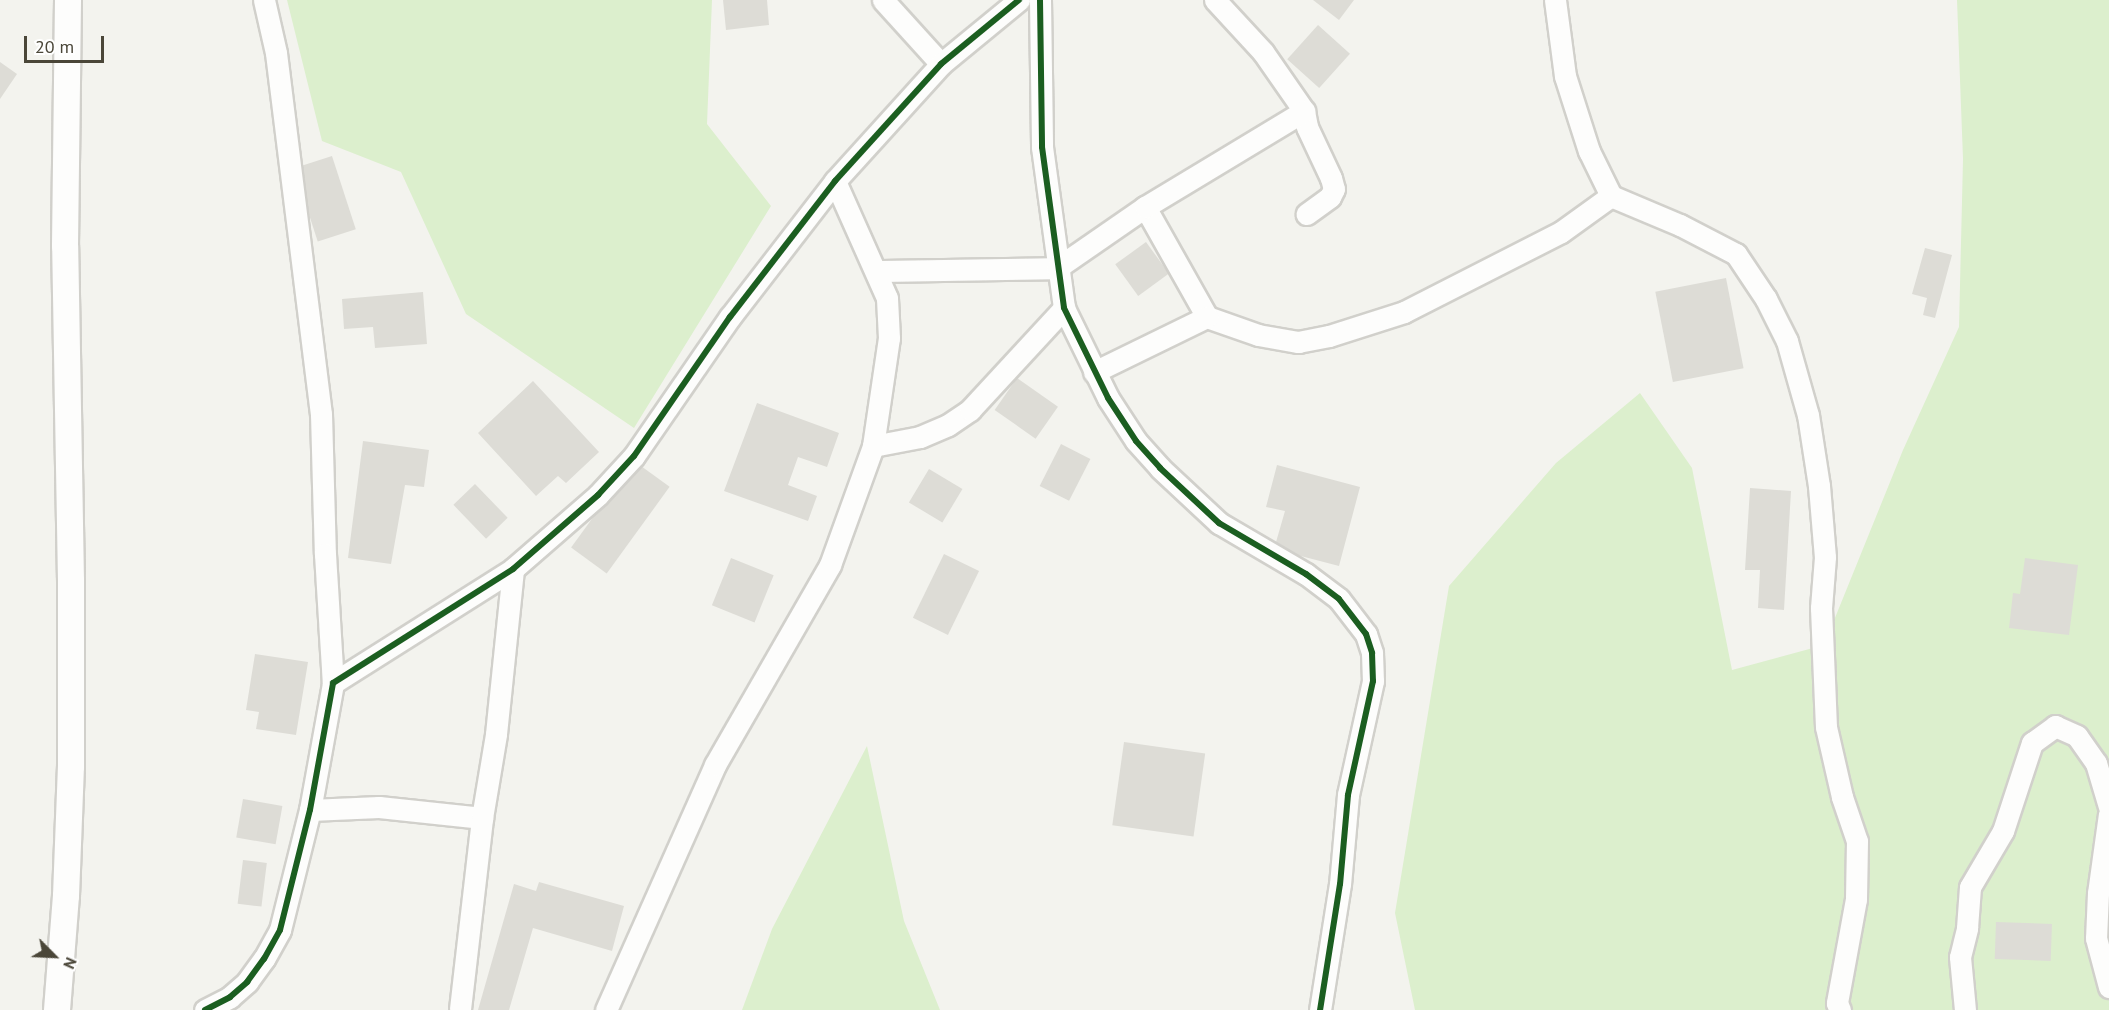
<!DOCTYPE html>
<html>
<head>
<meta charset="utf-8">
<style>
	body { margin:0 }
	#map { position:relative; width:2109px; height:1010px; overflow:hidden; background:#f3f3ee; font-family:"PT Sans",sans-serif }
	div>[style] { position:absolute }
	.green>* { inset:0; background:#dcefcd }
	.building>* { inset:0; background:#dddcd6; transform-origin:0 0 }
	.roads { filter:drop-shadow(2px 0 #d1d0cb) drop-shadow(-2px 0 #d1d0cb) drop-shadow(0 2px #d1d0cb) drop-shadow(0 -2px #d1d0cb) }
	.minor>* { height:21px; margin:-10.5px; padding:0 10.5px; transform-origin:10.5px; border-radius:10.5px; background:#fdfdfc }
	.tertiary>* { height:26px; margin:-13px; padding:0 13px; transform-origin:13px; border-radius:13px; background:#fdfdfc }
	.cycleway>* { height:6px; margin:-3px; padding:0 3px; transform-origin:3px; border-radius:3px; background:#1b5e20 }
	span { translate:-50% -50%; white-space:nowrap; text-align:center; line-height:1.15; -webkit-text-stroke:5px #fff; paint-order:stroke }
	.north { position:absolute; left:24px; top:926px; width:60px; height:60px; -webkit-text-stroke:4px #fff; paint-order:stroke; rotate:114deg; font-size:16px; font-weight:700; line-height:24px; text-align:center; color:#4a4638 }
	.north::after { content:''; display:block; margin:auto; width:21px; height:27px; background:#4a4638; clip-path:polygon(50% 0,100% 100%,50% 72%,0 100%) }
	.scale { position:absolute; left:24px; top:36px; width:80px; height:27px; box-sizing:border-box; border:3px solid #4a4638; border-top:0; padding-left:8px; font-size:18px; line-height:21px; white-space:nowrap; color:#4a4638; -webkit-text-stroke:4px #fff; paint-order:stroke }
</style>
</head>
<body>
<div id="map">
	<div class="green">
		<div style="clip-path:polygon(287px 0,712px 0,707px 124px,771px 206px,634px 428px,466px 314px,401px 172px,322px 141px)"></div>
		<div style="clip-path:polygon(1957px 0,2109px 0,2109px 1010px,1415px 1010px,1395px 913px,1449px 586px,1556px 463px,1640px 393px,1692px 468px,1732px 670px,1824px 645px,1903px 450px,1959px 327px,1963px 159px)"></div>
		<div style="clip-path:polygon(867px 746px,904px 921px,940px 1010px,742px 1010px,772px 929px)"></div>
	</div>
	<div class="building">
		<div style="clip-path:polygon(723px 0,767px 0,769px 25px,726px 30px)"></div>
		<div style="clip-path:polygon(1313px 0,1354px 0,1339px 20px)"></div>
		<div style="left:1318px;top:25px;width:43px;height:46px;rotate:42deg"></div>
		<div style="clip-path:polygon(0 62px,17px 74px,0 99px)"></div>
		<div style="left:332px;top:156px;width:77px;height:40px;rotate:72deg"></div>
		<div style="left:1146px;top:242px;width:39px;height:38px;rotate:54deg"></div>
		<div style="clip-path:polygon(1925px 248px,1952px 255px,1935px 318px,1923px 315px,1927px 298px,1912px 294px)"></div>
		<div style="left:1726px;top:278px;width:92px;height:72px;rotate:79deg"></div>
		<div style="clip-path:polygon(423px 292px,427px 344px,375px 348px,373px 327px,344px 329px,342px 299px)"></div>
		<div style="left:1017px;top:378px;width:50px;height:39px;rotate:35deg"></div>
		<div style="clip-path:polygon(533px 381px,599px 452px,566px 483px,558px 476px,536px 496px,478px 433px)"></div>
		<div style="clip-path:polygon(757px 403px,839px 433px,827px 467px,798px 457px,788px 485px,817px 496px,808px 521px,724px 491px)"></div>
		<div style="clip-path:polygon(363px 441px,429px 450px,424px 487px,405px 485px,391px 564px,348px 558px)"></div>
		<div style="left:1061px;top:444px;width:33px;height:47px;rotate:27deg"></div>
		<div style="left:634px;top:461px;width:44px;height:107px;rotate:36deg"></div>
		<div style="clip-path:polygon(1277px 465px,1360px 487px,1339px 566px,1274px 549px,1285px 511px,1266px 507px)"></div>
		<div style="left:929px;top:469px;width:39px;height:39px;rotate:31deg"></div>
		<div style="left:475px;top:484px;width:47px;height:30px;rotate:46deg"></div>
		<div style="clip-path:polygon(1750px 488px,1791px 491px,1784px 610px,1758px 608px,1760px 570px,1745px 570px)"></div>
		<div style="left:944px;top:554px;width:39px;height:71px;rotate:26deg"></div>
		<div style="left:731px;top:558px;width:46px;height:51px;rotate:22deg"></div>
		<div style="clip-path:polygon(2025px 558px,2078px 565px,2069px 635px,2009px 628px,2013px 593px,2020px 594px)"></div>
		<div style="clip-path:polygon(255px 654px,308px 662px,296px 735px,256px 729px,259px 712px,246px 710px)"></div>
		<div style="left:1124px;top:742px;width:82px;height:84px;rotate:8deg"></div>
		<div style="left:243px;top:799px;width:40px;height:39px;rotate:10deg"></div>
		<div style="left:243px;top:860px;width:24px;height:44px;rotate:7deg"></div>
		<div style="clip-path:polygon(539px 882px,624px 906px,612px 951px,533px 928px,509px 1010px,478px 1010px,514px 884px,536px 891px)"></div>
		<div style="left:1996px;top:922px;width:56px;height:37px;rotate:2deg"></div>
	</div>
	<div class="roads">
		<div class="minor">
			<div style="left:264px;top:0;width:54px;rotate:77.2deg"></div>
			<div style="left:276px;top:53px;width:364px;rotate:82.9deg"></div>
			<div style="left:321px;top:414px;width:140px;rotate:88.4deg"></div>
			<div style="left:325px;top:554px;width:129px;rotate:86.5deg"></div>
			<div style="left:883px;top:0;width:86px;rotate:47.8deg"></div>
			<div style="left:1040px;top:0;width:147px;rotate:89.2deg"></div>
			<div style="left:1042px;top:147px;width:162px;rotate:82.2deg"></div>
			<div style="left:1064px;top:308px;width:100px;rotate:63.9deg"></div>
			<div style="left:1108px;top:398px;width:51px;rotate:56.9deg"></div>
			<div style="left:1136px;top:441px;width:36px;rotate:48deg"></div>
			<div style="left:1160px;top:468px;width:81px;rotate:43deg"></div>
			<div style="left:1219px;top:523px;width:101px;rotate:30.4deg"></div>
			<div style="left:1306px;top:574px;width:41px;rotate:37.1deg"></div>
			<div style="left:1339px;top:599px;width:44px;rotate:52.4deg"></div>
			<div style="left:1366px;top:634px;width:20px;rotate:72deg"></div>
			<div style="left:1372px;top:653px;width:28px;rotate:88deg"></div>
			<div style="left:1373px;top:681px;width:117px;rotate:102.4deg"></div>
			<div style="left:1348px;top:795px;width:89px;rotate:95.1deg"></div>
			<div style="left:1340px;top:884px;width:128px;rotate:99deg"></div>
			<div style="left:1215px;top:0;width:71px;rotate:47.3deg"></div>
			<div style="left:1263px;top:52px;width:72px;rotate:55.2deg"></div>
			<div style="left:1304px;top:111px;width:16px;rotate:79deg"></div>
			<div style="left:1307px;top:127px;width:56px;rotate:64.8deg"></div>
			<div style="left:1331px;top:178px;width:11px;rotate:75deg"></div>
			<div style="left:1334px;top:189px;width:9px;rotate:117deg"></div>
			<div style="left:1330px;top:197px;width:29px;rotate:144deg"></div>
			<div style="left:1555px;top:0;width:77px;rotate:82.5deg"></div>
			<div style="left:1565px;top:76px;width:79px;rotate:72.3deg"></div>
			<div style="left:1589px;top:151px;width:50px;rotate:63.9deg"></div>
			<div style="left:1611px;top:196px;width:75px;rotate:22.8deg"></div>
			<div style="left:1680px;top:225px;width:63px;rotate:27.4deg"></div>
			<div style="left:1736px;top:254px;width:54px;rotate:56.3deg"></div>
			<div style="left:1766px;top:299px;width:47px;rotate:63.4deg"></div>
			<div style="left:1787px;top:341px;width:77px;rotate:74.2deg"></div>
			<div style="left:1808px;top:415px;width:72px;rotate:81.2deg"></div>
			<div style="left:1819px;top:486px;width:71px;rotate:85.2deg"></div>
			<div style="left:1825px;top:557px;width:51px;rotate:94.5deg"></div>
			<div style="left:1821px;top:608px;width:119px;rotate:87.6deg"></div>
			<div style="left:1826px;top:727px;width:72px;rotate:77.1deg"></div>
			<div style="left:1842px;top:797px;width:46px;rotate:71.2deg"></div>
			<div style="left:1857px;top:841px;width:58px;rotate:91deg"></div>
			<div style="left:1856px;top:899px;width:106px;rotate:100.4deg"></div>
			<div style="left:1837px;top:1003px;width:8px;rotate:67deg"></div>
			<div style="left:1145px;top:207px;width:126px;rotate:60.6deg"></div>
			<div style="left:1207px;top:317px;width:54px;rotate:19.4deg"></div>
			<div style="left:1258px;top:335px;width:41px;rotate:9.9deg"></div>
			<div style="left:1298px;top:342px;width:32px;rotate:-11deg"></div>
			<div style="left:1329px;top:336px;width:79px;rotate:-17.7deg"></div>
			<div style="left:1404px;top:312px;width:176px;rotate:-27deg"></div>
			<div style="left:1561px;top:232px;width:62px;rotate:-35.8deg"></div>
			<div style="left:876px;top:271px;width:181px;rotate:-0.9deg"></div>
			<div style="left:1057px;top:268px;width:107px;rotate:-34.7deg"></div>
			<div style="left:1145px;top:207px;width:186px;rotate:-31.1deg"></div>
			<div style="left:1094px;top:372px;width:126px;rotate:-26deg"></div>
			<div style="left:873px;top:446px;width:48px;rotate:-10.8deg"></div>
			<div style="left:920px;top:437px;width:30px;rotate:-23deg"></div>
			<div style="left:948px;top:425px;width:27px;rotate:-34deg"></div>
			<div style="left:970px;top:410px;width:139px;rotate:-47.3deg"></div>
			<div style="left:310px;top:810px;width:69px;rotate:-2.5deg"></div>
			<div style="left:379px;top:807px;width:104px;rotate:6.1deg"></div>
			<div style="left:2109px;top:814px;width:80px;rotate:97.9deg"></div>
			<div style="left:2098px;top:893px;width:45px;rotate:92.5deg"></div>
			<div style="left:2096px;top:938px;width:51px;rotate:75.1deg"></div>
			<div style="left:460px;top:1009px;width:192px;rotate:-83.4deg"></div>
			<div style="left:482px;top:818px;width:85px;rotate:-80.5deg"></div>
			<div style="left:496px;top:734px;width:166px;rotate:-84.1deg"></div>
			<div style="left:205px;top:1010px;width:28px;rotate:-27deg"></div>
			<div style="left:230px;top:997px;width:23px;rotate:-41deg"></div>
			<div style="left:247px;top:982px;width:29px;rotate:-54deg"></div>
			<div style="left:264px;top:959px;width:33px;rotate:-61deg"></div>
			<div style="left:280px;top:930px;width:124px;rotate:-76deg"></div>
			<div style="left:310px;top:810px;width:129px;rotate:-79.7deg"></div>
			<div style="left:333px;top:683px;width:213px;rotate:-32.3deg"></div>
			<div style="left:513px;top:569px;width:113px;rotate:-41deg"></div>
			<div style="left:598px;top:495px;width:53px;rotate:-47.3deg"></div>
			<div style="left:634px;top:456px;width:169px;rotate:-55.4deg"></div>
			<div style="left:730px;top:317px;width:172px;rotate:-52.3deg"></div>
			<div style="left:835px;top:181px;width:158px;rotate:-47.8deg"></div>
			<div style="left:941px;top:64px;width:101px;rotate:-39.4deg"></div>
			<div style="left:606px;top:1010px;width:268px;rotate:-66deg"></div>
			<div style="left:715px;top:765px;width:231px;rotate:-60.1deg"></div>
			<div style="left:830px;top:565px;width:127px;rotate:-70.1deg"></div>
			<div style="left:873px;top:446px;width:109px;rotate:-81.6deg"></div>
			<div style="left:889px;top:338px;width:40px;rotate:-92.9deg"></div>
			<div style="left:887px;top:298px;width:128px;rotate:-114deg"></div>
			<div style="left:1965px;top:1010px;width:53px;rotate:-95.4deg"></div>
			<div style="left:1960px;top:957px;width:30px;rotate:-76deg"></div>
			<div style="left:1967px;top:928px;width:41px;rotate:-85.8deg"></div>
			<div style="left:1970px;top:887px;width:65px;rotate:-59.5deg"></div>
			<div style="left:2003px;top:831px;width:93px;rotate:-71.8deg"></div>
			<div style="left:2032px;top:743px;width:29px;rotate:-36deg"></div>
			<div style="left:2055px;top:726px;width:24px;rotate:24deg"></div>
			<div style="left:2077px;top:736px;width:33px;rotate:55deg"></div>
			<div style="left:2096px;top:763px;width:46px;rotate:73.5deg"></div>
		</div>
		<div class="tertiary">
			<div style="left:57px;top:1010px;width:114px;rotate:-85.5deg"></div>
			<div style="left:66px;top:896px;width:130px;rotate:-87.8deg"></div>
			<div style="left:71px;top:766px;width:185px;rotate:-90deg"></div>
			<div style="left:71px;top:581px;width:335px;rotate:-91deg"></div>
			<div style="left:65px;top:246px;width:246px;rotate:-89.3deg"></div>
		</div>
	</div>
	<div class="cycleway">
		<div style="left:1040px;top:0;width:147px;rotate:89.2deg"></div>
		<div style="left:1042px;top:147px;width:162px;rotate:82.2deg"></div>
		<div style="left:1064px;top:308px;width:100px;rotate:63.9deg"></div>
		<div style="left:1108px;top:398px;width:51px;rotate:56.9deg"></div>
		<div style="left:1136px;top:441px;width:36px;rotate:48deg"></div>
		<div style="left:1160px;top:468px;width:81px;rotate:43deg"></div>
		<div style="left:1219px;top:523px;width:101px;rotate:30.4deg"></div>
		<div style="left:1306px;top:574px;width:41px;rotate:37.1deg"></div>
		<div style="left:1339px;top:599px;width:44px;rotate:52.4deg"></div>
		<div style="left:1366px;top:634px;width:20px;rotate:72deg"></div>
		<div style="left:1372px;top:653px;width:28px;rotate:88deg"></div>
		<div style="left:1373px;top:681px;width:117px;rotate:102.4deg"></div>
		<div style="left:1348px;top:795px;width:89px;rotate:95.1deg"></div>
		<div style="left:1340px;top:884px;width:128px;rotate:99deg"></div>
		<div style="left:205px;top:1010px;width:28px;rotate:-27deg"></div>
		<div style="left:230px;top:997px;width:23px;rotate:-41deg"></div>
		<div style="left:247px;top:982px;width:29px;rotate:-54deg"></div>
		<div style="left:264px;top:959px;width:33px;rotate:-61deg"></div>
		<div style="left:280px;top:930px;width:124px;rotate:-76deg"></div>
		<div style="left:310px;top:810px;width:129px;rotate:-79.7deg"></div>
		<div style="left:333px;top:683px;width:213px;rotate:-32.3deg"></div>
		<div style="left:513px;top:569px;width:113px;rotate:-41deg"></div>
		<div style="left:598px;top:495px;width:53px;rotate:-47.3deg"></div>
		<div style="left:634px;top:456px;width:169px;rotate:-55.4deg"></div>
		<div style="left:730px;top:317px;width:172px;rotate:-52.3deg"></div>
		<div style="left:835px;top:181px;width:158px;rotate:-47.8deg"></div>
		<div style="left:941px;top:64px;width:101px;rotate:-39.4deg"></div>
	</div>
	<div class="north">N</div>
	<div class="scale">20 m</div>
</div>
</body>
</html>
